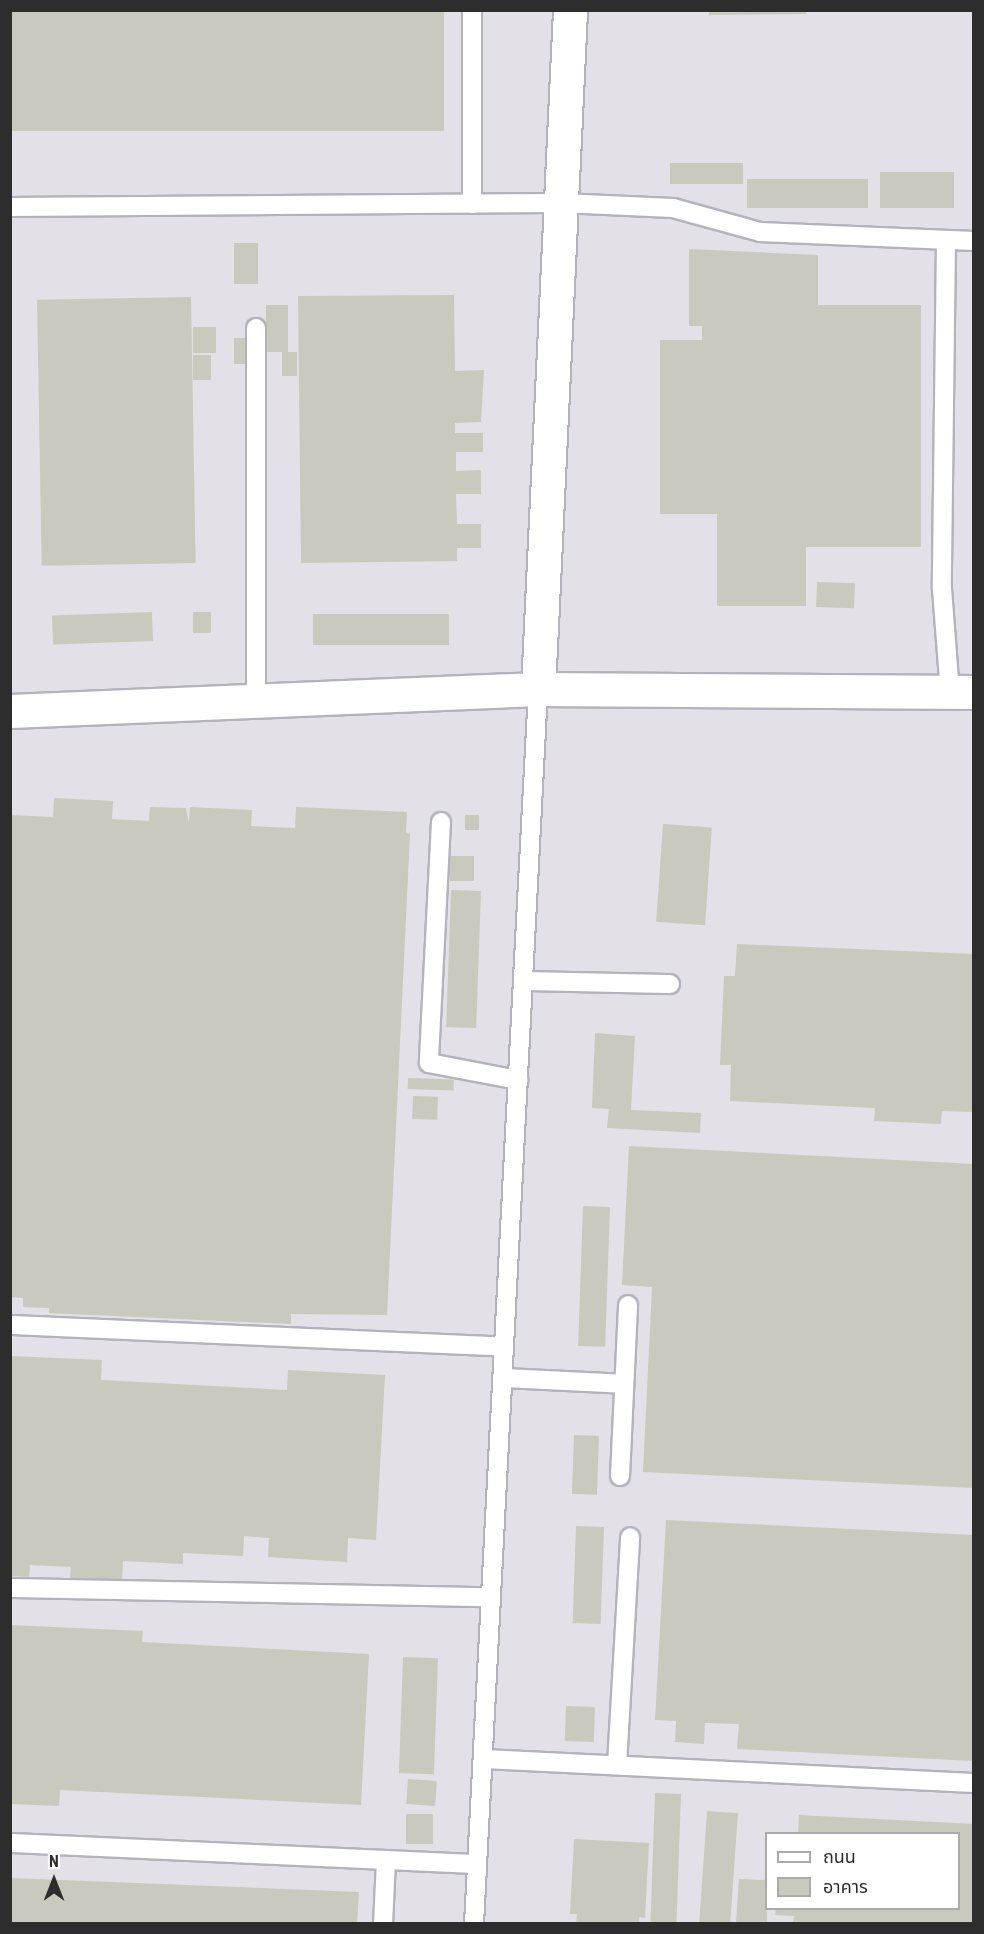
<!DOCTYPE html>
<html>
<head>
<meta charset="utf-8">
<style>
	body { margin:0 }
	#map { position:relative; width:984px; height:1934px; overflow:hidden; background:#eeebdf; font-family:"Roboto Condensed","Noto Sans Thai",sans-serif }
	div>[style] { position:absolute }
	.industrial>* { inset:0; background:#e3e0e7 }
	.building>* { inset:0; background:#cac9bd; transform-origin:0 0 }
	.roads { filter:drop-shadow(2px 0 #b3b3c0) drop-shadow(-2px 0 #b3b3c0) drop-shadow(0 2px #b3b3c0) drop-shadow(0 -2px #b3b3c0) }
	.lane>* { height:18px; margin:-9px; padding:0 9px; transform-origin:9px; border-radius:9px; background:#fff }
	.street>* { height:33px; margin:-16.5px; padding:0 16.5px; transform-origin:16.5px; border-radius:16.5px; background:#fff }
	span { translate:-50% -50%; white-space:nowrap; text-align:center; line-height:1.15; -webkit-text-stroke:6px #fff; paint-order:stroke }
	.frame { position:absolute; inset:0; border:12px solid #2d2d2d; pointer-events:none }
	.legend { position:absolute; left:765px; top:1832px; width:195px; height:78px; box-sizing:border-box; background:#fff; border:2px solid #ababab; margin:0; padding:8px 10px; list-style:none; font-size:18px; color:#2d2d2d }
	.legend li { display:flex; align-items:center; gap:12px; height:30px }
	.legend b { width:30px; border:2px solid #ababab }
	.north { position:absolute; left:24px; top:1850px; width:60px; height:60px; -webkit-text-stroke:4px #fff; paint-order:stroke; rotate:0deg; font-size:16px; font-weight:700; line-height:24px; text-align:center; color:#2d2d2d }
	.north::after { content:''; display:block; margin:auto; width:21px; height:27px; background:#2d2d2d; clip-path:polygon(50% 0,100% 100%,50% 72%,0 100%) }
</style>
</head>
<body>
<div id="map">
	<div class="industrial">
		<div style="clip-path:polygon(evenodd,11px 11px,973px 11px,973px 1923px,11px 1924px,11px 11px,766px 1834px,958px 1834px,958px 1908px,766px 1908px,766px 1834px)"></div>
	</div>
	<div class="building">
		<div style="left:10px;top:10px;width:434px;height:121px"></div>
		<div style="clip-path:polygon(709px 10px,806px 10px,806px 14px,709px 15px)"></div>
		<div style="left:670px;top:163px;width:73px;height:21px"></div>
		<div style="left:880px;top:172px;width:74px;height:36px"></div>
		<div style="left:747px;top:179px;width:121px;height:29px"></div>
		<div style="left:234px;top:243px;width:24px;height:41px"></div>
		<div style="clip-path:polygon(689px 249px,818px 255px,818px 305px,921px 305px,921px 547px,806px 547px,806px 606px,717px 606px,717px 514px,660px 514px,660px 340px,702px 340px,702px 326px,689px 326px)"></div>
		<div style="clip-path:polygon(454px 295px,455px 371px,484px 370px,481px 422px,455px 423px,455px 433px,483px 433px,483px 452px,456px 452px,456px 471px,481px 470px,481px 494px,456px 494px,457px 524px,481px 524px,481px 548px,457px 548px,457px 561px,301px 563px,298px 296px)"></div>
		<div style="left:191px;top:297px;width:266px;height:154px;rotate:89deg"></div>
		<div style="left:266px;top:305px;width:22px;height:47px"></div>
		<div style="left:193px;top:327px;width:23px;height:26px"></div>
		<div style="left:234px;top:338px;width:13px;height:26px"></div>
		<div style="left:297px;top:352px;width:24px;height:15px;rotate:90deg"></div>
		<div style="left:193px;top:355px;width:18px;height:25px"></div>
		<div style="left:817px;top:582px;width:38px;height:25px;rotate:2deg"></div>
		<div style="left:152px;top:612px;width:29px;height:100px;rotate:88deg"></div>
		<div style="left:193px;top:612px;width:18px;height:21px"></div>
		<div style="left:313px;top:614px;width:136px;height:31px"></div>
		<div style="clip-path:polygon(54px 798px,113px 801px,112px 819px,149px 821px,150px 807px,186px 808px,189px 823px,190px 807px,252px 810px,251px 826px,295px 828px,296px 807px,407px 812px,406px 833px,410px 834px,387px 1315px,291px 1314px,291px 1324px,49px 1313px,49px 1308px,23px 1307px,23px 1298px,10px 1297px,10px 815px,53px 817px)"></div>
		<div style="left:465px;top:815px;width:14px;height:15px"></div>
		<div style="left:663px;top:824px;width:49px;height:98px;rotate:4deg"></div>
		<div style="left:450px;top:856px;width:24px;height:25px"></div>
		<div style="left:451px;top:890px;width:30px;height:137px;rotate:2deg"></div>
		<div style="clip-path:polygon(737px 944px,974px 954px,974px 1112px,942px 1111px,941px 1124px,874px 1121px,875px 1108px,730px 1101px,731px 1065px,720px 1065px,724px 976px,735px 976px)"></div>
		<div style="clip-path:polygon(595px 1033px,635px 1036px,631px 1110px,701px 1113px,700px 1133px,607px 1128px,609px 1109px,592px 1108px)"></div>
		<div style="left:408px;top:1078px;width:46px;height:11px;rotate:2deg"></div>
		<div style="left:413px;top:1096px;width:25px;height:23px;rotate:2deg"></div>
		<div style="clip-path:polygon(629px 1146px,974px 1164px,974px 1488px,643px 1472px,652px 1287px,622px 1285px)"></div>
		<div style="left:583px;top:1206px;width:27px;height:140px;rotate:2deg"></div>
		<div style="clip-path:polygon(10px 1356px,102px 1360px,101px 1380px,287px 1390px,288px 1370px,385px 1375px,376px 1540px,348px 1538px,347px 1562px,268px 1557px,269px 1538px,244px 1536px,243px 1556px,183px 1553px,183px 1564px,123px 1561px,122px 1581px,70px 1578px,71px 1567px,30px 1565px,29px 1577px,10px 1576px)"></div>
		<div style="left:574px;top:1435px;width:25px;height:59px;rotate:2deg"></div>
		<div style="clip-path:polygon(666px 1520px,974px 1535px,974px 1761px,737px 1749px,739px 1724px,705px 1723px,704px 1744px,675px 1742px,676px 1721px,655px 1720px)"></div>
		<div style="left:576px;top:1526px;width:28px;height:97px;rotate:2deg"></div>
		<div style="clip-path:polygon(10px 1625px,143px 1631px,142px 1642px,369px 1654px,361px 1805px,60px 1790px,59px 1806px,10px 1804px)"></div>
		<div style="left:403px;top:1657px;width:35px;height:116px;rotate:2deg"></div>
		<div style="left:566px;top:1706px;width:29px;height:35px;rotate:2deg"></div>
		<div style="left:408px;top:1779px;width:29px;height:25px;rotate:4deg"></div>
		<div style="left:655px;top:1793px;width:26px;height:131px;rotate:2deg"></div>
		<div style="left:707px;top:1811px;width:31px;height:113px;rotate:4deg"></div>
		<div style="left:406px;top:1814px;width:27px;height:30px"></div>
		<div style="clip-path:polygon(799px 1815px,974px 1824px,974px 1924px,793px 1924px,794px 1916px,775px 1915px,776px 1908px,958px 1908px,958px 1834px,798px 1834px)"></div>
		<div style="clip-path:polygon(574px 1839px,649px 1843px,645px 1918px,639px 1917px,639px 1924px,576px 1924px,577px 1914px,570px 1914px)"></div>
		<div style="clip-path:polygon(10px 1878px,359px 1892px,357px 1924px,10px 1924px)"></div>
		<div style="clip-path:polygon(739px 1879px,766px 1880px,767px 1924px,736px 1924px)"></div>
	</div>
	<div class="roads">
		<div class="lane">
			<div style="left:472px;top:10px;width:194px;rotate:90deg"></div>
			<div style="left:10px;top:207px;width:551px;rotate:-0.42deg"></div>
			<div style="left:561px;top:203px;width:112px;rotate:2.6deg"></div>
			<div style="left:673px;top:208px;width:90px;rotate:15.4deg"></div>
			<div style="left:760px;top:232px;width:214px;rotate:2.4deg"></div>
			<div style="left:946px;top:240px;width:349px;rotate:90.7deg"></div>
			<div style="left:942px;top:589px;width:103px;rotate:85.6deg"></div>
			<div style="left:256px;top:328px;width:373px;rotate:90deg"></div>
			<div style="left:441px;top:822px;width:241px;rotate:92.9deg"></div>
			<div style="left:429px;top:1063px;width:91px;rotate:10.8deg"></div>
			<div style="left:523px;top:981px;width:147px;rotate:1.2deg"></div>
			<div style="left:10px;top:1325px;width:494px;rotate:2.5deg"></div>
			<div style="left:503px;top:1378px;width:121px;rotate:2.8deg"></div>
			<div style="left:620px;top:1476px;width:171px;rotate:-87.3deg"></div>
			<div style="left:10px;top:1588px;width:481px;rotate:1.1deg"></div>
			<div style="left:483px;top:1759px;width:492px;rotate:2.8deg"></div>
			<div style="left:617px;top:1765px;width:228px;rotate:-86.7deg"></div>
			<div style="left:10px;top:1843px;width:467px;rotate:2.6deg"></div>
			<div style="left:383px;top:1924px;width:64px;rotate:-87.3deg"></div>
			<div style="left:474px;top:1924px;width:1237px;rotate:-87.03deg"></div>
		</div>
		<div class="street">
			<div style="left:538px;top:689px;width:680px;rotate:-87.3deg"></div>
			<div style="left:10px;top:711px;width:528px;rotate:-2.39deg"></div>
			<div style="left:538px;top:689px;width:436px;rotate:0.4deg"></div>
		</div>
	</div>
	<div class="frame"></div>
	<ul class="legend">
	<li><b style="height:8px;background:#fff"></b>ถนน</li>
	<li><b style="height:16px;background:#cac9bd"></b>อาคาร</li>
	</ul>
	<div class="north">N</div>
</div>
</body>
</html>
